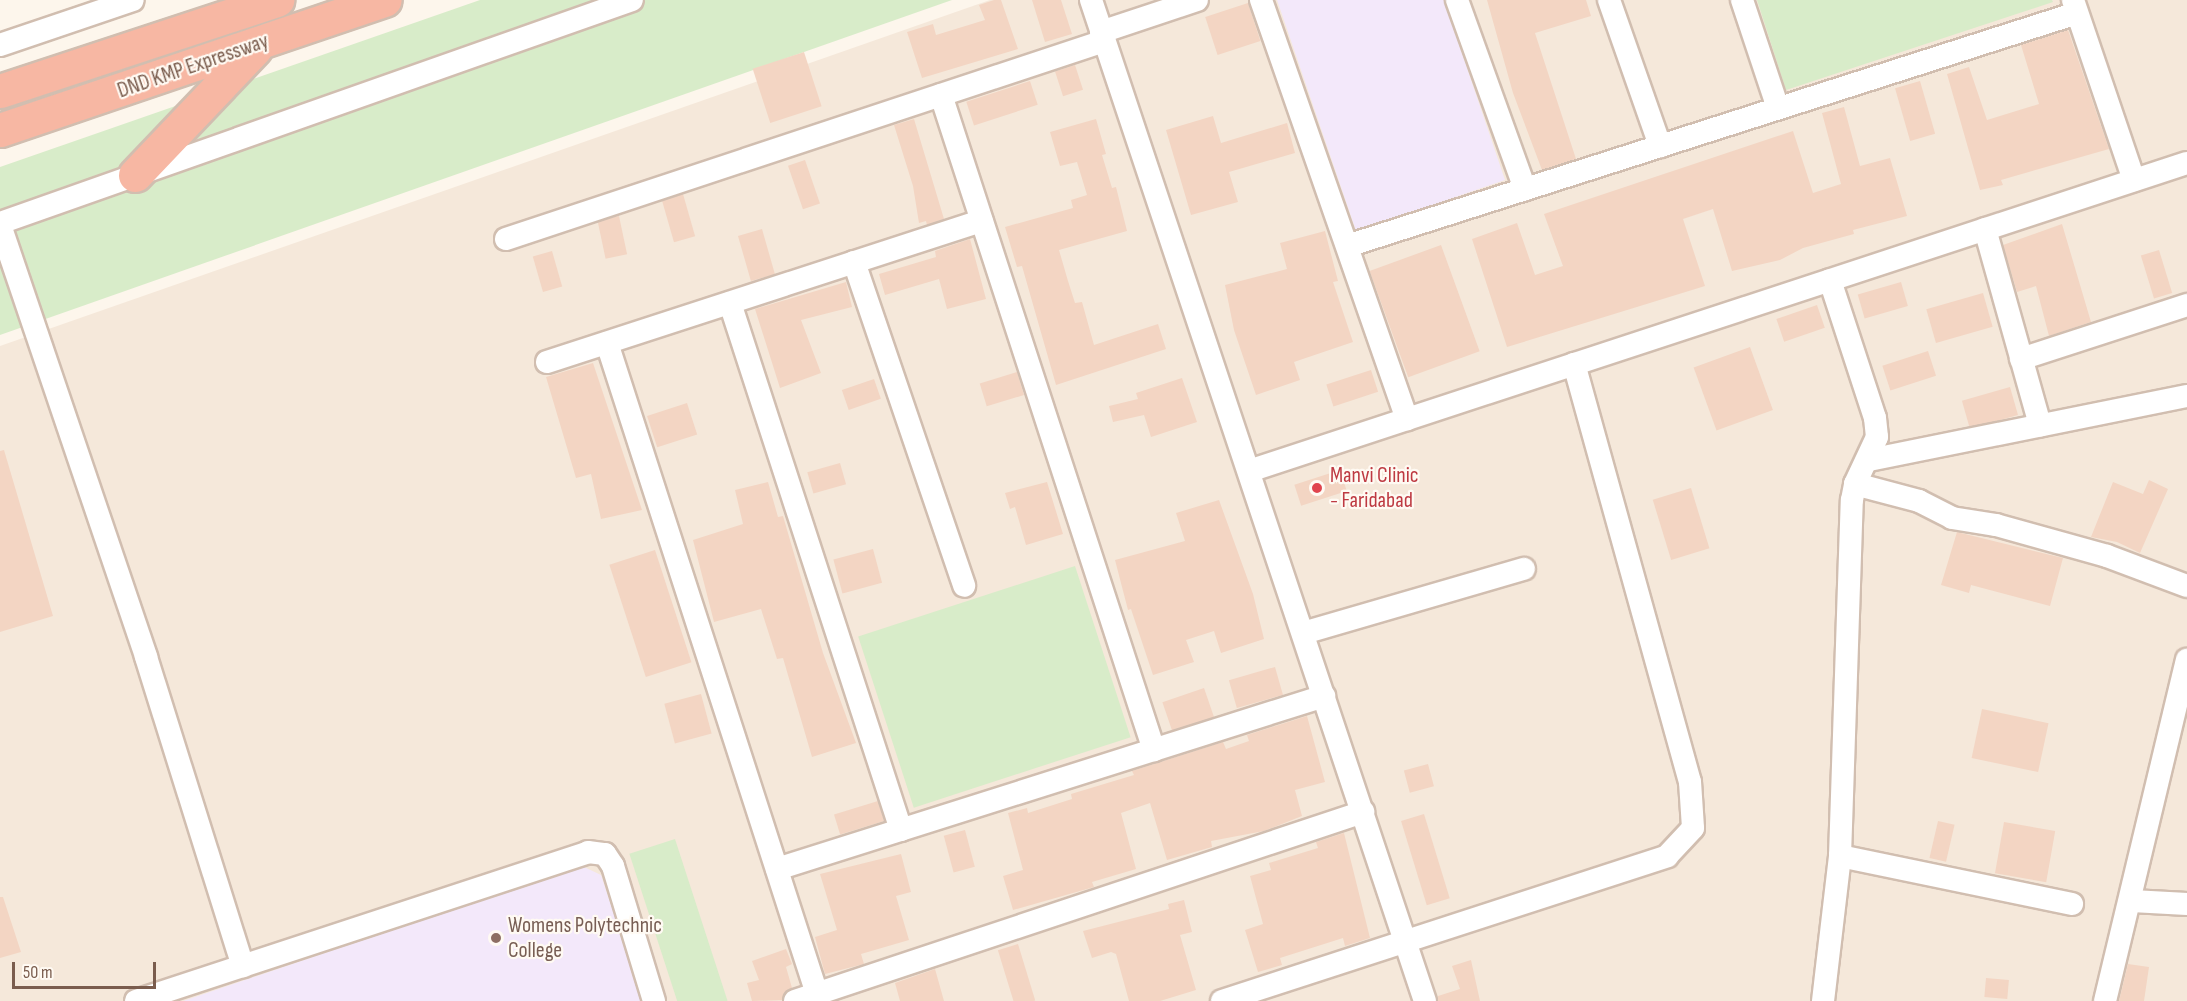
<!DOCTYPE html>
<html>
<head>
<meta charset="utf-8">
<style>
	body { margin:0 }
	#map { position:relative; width:2187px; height:1001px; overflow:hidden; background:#fdf6ec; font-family:"Sofia Sans Condensed",sans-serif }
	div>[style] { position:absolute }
	.residential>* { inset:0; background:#f5e8da }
	.education>* { inset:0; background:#f3e8fa }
	.green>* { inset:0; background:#d8ecc9; transform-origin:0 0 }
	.building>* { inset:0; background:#f3d5c3; transform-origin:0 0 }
	.roads { filter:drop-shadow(2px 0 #d1beb0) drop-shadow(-2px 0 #d1beb0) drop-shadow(0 2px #d1beb0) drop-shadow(0 -2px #d1beb0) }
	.minor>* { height:22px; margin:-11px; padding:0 11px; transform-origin:11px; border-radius:11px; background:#fff }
	.highway>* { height:33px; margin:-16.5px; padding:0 16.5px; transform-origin:16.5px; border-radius:16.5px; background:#f7b7a3 }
	.dots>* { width:16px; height:16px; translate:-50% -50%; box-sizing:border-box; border:3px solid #fffaf3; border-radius:50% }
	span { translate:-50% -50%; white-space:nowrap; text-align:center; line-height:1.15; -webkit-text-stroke:4.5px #fffaf3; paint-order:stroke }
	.street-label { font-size:22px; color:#7a5c4d }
	.health-label { font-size:22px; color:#be3a42 }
	.left { translate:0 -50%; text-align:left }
	.education-label { font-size:22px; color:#785e54 }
	.scale { position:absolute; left:12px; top:962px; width:144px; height:27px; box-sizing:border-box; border:3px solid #7a5c4d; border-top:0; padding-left:8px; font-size:18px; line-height:21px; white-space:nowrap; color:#7a5c4d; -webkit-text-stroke:4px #fffaf3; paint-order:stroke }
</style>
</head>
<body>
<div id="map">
	<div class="residential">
		<div style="clip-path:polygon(990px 0,2187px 0,2187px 1001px,0 1001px,0 346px)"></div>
	</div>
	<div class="education">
		<div style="clip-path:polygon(1277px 0,1444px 0,1505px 180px,1356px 231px)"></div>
		<div style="clip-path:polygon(582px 866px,601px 875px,643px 1001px,183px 1001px)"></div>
	</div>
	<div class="green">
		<div style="clip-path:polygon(480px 0,952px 0,0 335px,0 167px)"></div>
		<div style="clip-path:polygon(1757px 0,2052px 0,2053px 2px,1786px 90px)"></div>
		<div style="left:1075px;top:566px;width:180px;height:228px;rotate:72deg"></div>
		<div style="left:675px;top:839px;width:170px;height:48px;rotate:72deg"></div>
	</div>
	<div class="building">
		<div style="clip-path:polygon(994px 0,1001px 0,1018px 49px,922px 78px,907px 32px,933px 24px,936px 35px,985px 20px,979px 5px)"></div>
		<div style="clip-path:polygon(1032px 0,1061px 0,1072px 34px,1045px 42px)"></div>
		<div style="clip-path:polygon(1487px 0,1586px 0,1591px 16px,1535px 33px,1576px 159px,1542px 170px,1513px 93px)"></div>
		<div style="left:1248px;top:3px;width:40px;height:45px;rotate:72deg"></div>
		<div style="clip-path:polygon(2068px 30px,2109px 149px,2001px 180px,2003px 185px,1980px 190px,1947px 74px,1969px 67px,1987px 120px,2039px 104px,2021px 45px)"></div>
		<div style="left:804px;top:52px;width:57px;height:54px;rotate:72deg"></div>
		<div style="left:1075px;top:65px;width:26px;height:21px;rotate:72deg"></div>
		<div style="left:1030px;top:81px;width:25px;height:67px;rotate:72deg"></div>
		<div style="left:1920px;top:81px;width:55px;height:26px;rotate:74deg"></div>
		<div style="clip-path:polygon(1844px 107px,1860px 166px,1890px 158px,1907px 216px,1853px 230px,1854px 234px,1803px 248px,1780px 260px,1732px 271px,1713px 209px,1683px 219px,1705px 286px,1507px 347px,1472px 239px,1517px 223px,1535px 275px,1563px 266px,1544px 214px,1793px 131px,1813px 193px,1841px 184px,1822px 113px)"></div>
		<div style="clip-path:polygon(1213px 116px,1221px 143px,1287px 123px,1295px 153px,1229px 172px,1238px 202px,1191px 215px,1166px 130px)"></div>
		<div style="clip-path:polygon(914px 119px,944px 219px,927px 225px,926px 221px,919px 223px,913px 186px,894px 125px)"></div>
		<div style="clip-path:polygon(1096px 119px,1106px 154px,1102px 155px,1112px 188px,1116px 187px,1127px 231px,1059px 250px,1068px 281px,1075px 303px,1082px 302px,1094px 345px,1158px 324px,1166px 349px,1056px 385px,1022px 266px,1017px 267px,1005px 227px,1073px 208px,1071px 200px,1087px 195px,1077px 162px,1060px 166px,1050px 132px)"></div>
		<div style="left:805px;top:160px;width:46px;height:18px;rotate:71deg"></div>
		<div style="left:683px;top:194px;width:44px;height:22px;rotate:74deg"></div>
		<div style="left:619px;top:216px;width:39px;height:22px;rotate:78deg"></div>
		<div style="clip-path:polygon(2062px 224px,2091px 322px,2049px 336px,2036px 286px,2017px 292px,2003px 245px)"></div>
		<div style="left:762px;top:229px;width:47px;height:25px;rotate:74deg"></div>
		<div style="clip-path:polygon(1325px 231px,1338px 281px,1333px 282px,1353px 342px,1294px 362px,1300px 380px,1256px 395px,1234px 330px,1225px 285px,1287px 269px,1280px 243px)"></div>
		<div style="clip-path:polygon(970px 239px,986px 299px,947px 309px,939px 279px,885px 295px,879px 274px,936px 257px,935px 251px)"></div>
		<div style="left:1441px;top:245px;width:113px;height:76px;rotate:70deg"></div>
		<div style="left:2159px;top:250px;width:45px;height:19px;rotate:73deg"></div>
		<div style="left:552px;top:251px;width:37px;height:20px;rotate:74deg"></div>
		<div style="clip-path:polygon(846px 282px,852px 307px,801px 320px,821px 373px,780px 388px,755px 309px)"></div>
		<div style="left:1901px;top:282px;width:25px;height:45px;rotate:74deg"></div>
		<div style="left:1983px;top:293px;width:35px;height:59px;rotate:74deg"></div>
		<div style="left:1817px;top:305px;width:24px;height:43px;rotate:71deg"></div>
		<div style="left:1750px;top:347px;width:67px;height:60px;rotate:70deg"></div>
		<div style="left:1928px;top:351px;width:26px;height:48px;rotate:72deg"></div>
		<div style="clip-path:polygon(593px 363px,642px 510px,601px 519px,591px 474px,576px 478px,546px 377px)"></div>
		<div style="left:1371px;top:370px;width:23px;height:47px;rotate:72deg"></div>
		<div style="left:1017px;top:372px;width:24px;height:39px;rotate:73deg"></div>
		<div style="clip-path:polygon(1182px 378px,1197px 422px,1151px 437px,1144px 415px,1113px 422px,1109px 406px,1138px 399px,1136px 393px)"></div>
		<div style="left:874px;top:379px;width:21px;height:34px;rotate:71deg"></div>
		<div style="left:2010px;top:387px;width:29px;height:50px;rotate:74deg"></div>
		<div style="left:687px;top:403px;width:33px;height:42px;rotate:72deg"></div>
		<div style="clip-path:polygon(4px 450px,53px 616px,0 632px,0 451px)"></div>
		<div style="left:840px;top:463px;width:22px;height:34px;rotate:74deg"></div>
		<div style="left:1340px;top:470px;width:22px;height:48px;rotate:72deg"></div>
		<div style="clip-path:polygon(2149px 480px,2168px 489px,2140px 553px,2117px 542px,2091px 537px,2113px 482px,2143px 494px)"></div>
		<div style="clip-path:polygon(768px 482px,778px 517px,783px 516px,823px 653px,856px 743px,812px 757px,783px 658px,777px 659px,761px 609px,714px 622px,693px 540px,743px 524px,735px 490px)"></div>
		<div style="clip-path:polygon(1047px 482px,1063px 534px,1026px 545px,1015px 507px,1010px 509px,1005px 493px)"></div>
		<div style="left:1691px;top:488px;width:63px;height:40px;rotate:73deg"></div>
		<div style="clip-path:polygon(1219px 500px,1253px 594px,1264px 639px,1221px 653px,1214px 631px,1186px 640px,1194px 662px,1153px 675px,1131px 609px,1128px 610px,1115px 560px,1185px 541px,1176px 513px)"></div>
		<div style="clip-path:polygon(1957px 532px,2063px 558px,2050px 606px,1971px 585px,1969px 593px,1941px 585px)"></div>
		<div style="left:873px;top:549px;width:35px;height:41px;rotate:75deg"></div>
		<div style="left:655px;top:550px;width:118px;height:48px;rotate:72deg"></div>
		<div style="left:1275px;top:667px;width:29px;height:48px;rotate:74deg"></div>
		<div style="left:1204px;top:688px;width:31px;height:44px;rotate:71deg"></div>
		<div style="left:701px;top:694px;width:41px;height:38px;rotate:75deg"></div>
		<div style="left:1982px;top:709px;width:68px;height:50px;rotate:12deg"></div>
		<div style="clip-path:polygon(1307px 716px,1325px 782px,1295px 790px,1302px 816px,1264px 831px,1211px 841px,1212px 847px,1167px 860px,1150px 803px,1121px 813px,1136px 869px,1092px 882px,1094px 887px,1013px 910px,1003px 876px,1023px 870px,1008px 813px,1027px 808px,1028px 813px,1072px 799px,1071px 794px,1134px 775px,1132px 771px,1223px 742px,1226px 749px,1249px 741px,1247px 735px)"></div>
		<div style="left:1428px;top:764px;width:23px;height:25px;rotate:75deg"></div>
		<div style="left:878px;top:801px;width:21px;height:46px;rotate:73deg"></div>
		<div style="left:1424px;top:814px;width:88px;height:24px;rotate:73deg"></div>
		<div style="left:1938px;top:821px;width:17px;height:38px;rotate:13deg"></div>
		<div style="left:2004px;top:822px;width:52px;height:52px;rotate:10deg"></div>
		<div style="left:965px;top:830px;width:38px;height:22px;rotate:75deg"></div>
		<div style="clip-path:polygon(1344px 833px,1370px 938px,1345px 946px,1343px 938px,1280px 958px,1282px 965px,1258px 972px,1245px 930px,1263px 924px,1250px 876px,1271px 870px,1269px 863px,1318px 848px,1316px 842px)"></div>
		<div style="clip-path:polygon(901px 854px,911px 892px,896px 896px,909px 940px,861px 954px,864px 964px,825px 974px,815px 937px,837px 930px,820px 874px)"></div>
		<div style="clip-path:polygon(0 897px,3px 897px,21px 952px,0 958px)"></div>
		<div style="clip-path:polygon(1184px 900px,1192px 932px,1180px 935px,1196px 990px,1160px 1001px,1129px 1001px,1116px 954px,1111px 952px,1092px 958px,1083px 931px,1169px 909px,1168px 904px)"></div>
		<div style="left:1018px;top:944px;width:59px;height:21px;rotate:73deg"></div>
		<div style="clip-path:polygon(786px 949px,792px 964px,786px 967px,792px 988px,782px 1000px,752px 1001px,747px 983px,759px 980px,752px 961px)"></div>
		<div style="clip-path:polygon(1471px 960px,1480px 1001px,1438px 1001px,1438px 996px,1460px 989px,1452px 966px)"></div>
		<div style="clip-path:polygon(2128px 964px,2149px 967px,2144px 1001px,2119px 1001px)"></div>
		<div style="clip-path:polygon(935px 969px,944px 1001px,900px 1001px,895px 983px)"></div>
		<div style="left:1986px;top:978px;width:23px;height:19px;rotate:5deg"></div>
	</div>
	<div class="roads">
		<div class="minor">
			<div style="left:1091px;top:0;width:1055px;rotate:71.55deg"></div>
			<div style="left:1261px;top:0;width:444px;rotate:70.8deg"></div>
			<div style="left:1457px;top:0;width:201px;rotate:70.2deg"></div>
			<div style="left:1609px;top:0;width:155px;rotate:70.7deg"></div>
			<div style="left:1742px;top:0;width:114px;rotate:71.6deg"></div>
			<div style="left:2073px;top:0;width:190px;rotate:71.3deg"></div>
			<div style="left:1101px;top:32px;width:101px;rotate:-18.4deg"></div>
			<div style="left:0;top:45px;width:140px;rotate:-18.7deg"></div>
			<div style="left:941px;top:95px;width:689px;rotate:71.99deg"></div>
			<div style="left:0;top:223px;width:670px;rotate:-19.44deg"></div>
			<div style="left:0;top:225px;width:456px;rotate:71.3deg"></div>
			<div style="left:146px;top:657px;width:324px;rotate:72.6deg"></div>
			<div style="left:1985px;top:229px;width:204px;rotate:74.3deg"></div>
			<div style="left:506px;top:239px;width:630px;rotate:-18.32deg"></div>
			<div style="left:1347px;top:246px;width:766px;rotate:-17.7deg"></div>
			<div style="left:854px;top:262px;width:342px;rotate:71.2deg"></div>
			<div style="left:730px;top:303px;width:554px;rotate:72.02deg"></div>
			<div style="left:607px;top:343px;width:684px;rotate:72.12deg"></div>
			<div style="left:2021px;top:359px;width:175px;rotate:-18deg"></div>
			<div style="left:547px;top:362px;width:457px;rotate:-18deg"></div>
			<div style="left:1869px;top:460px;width:324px;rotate:-11.4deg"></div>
			<div style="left:1249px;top:471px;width:987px;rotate:-18.18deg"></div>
			<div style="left:1855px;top:484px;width:66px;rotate:14.9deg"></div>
			<div style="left:1919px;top:501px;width:37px;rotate:27deg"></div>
			<div style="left:1952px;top:518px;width:45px;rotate:9deg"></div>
			<div style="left:1996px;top:525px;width:115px;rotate:15.6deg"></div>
			<div style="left:2107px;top:556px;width:85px;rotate:20.6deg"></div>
			<div style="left:1303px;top:633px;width:230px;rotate:-16.2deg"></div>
			<div style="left:1840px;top:856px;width:237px;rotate:11.7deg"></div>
			<div style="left:777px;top:869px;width:574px;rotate:-17.55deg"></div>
			<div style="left:2132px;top:901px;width:55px;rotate:3.1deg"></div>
			<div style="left:136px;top:1001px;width:476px;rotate:-18.2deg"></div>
			<div style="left:588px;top:852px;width:17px;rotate:7deg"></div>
			<div style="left:605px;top:854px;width:14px;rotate:56deg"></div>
			<div style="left:613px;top:866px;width:141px;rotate:73.1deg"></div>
			<div style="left:795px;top:1001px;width:599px;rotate:-18.4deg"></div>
			<div style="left:1222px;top:1001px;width:468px;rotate:-18deg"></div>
			<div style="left:1667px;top:856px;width:38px;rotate:-47deg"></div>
			<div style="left:1693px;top:828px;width:46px;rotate:-93.7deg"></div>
			<div style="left:1690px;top:782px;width:434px;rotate:-105.5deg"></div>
			<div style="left:1823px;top:1001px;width:146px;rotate:-83.3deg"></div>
			<div style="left:1840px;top:856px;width:356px;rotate:-88.1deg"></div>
			<div style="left:1852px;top:500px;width:16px;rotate:-79deg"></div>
			<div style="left:1855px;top:484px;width:52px;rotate:-64.9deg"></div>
			<div style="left:1877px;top:437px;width:19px;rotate:-96deg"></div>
			<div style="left:1875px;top:418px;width:145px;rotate:-108.1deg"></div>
			<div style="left:2105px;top:1001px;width:351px;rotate:-76.5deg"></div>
		</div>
		<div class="highway">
			<div style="left:0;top:91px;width:292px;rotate:-18.2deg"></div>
			<div style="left:0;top:130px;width:406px;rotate:-18.7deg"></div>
			<div style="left:135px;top:175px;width:174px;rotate:-46.4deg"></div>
		</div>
	</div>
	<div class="dots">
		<div style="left:1317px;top:488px;background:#e0444e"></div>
		<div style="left:496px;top:938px;background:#8d6e63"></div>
	</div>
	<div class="street-label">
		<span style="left:193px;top:66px;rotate:-19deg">DND KMP Expressway</span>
	</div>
	<div class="health-label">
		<span class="left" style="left:1330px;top:488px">Manvi Clinic<br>- Faridabad</span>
	</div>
	<div class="education-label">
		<span class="left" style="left:508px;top:938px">Womens Polytechnic<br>College</span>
	</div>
	<div class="scale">50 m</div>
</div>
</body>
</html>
